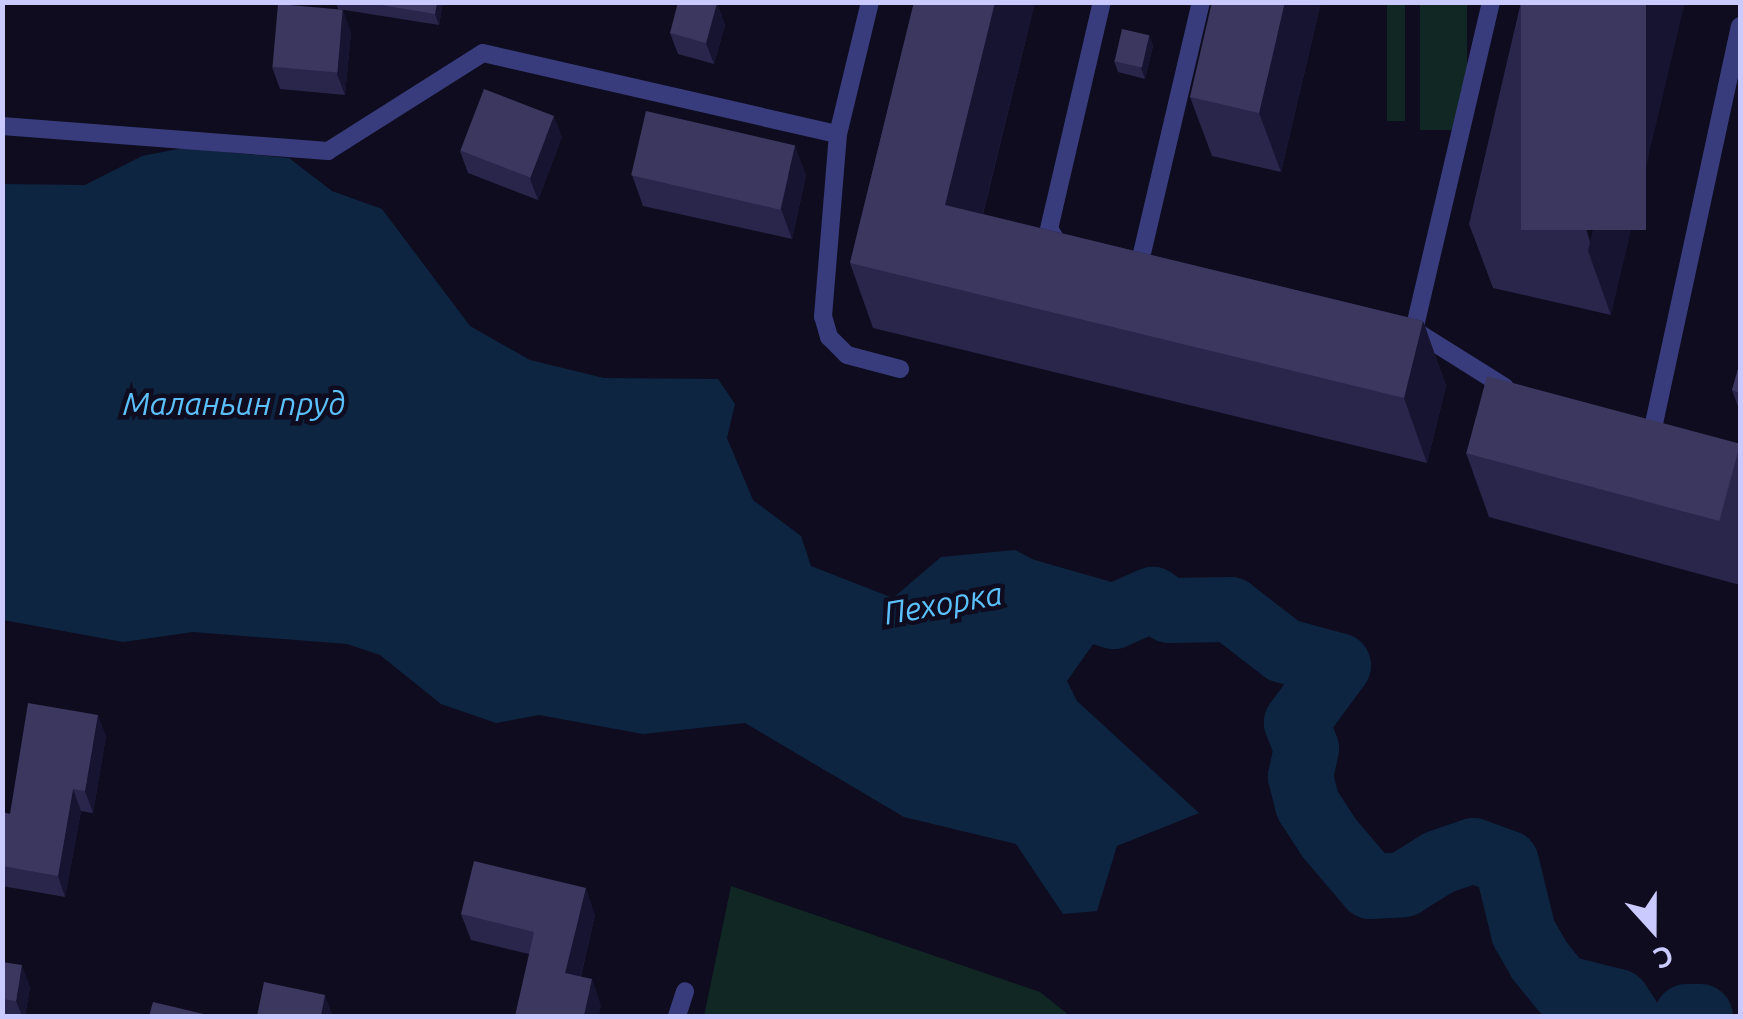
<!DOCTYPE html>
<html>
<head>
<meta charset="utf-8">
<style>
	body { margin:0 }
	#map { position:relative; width:1743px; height:1019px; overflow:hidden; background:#0e0c1e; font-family:Ubuntu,sans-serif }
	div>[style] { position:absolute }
	.green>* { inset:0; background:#102724; transform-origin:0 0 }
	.water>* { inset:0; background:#0d2541 }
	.river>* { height:65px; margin:-32.5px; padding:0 32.5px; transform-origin:32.5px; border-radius:32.5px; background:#0d2541 }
	.service>* { height:18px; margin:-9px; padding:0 9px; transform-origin:9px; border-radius:9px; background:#383c7c }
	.wall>* { inset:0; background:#29254b }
	.shaded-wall>* { inset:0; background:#171431 }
	.building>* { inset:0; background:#3b375f; transform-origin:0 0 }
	span { translate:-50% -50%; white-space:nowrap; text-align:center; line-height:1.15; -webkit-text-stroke:9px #0e0c1e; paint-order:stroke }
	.water-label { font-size:32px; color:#5bc0fb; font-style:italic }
	.frame { position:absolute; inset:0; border:5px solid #cbcafe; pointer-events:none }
	.north { position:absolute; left:1603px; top:879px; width:100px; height:100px; -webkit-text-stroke:8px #0e0c1e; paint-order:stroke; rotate:159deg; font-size:28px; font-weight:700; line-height:40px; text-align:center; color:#cbcafe }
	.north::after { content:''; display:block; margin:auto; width:35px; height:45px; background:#cbcafe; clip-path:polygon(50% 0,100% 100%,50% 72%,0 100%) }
</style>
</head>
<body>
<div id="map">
	<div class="green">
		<div style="left:1387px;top:3px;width:18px;height:118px"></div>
		<div style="left:1420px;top:3px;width:47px;height:127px"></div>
		<div style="clip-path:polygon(731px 886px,1040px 992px,1070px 1016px,704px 1016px)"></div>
	</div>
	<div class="water">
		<div style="clip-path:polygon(183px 148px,289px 158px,332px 191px,382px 209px,470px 326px,530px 360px,604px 378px,718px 379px,735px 404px,727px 438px,753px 500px,801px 536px,811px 566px,893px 598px,941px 557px,1015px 550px,1109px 599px,1113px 616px,1067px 681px,1077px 701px,1199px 813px,1117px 846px,1097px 911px,1063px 914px,1016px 844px,904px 817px,745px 723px,643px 734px,539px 715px,496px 723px,441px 704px,380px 655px,347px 644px,193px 632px,123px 642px,3px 620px,2px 184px,85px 185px,142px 156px)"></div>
	</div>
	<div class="river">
		<div style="left:1026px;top:591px;width:91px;rotate:16deg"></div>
		<div style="left:1113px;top:616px;width:43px;rotate:-23.6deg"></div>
		<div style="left:1152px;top:599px;width:20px;rotate:33deg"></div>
		<div style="left:1169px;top:610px;width:61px;rotate:-0.9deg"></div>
		<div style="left:1230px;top:609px;width:67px;rotate:37.7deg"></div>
		<div style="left:1283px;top:650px;width:57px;rotate:15.3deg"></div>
		<div style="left:1338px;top:665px;width:71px;rotate:126.4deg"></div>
		<div style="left:1296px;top:722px;width:28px;rotate:69deg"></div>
		<div style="left:1306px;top:748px;width:29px;rotate:102deg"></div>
		<div style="left:1300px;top:776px;width:29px;rotate:76deg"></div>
		<div style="left:1307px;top:804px;width:40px;rotate:57.1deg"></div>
		<div style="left:1329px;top:838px;width:63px;rotate:49.5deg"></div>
		<div style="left:1370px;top:886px;width:33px;rotate:-3deg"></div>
		<div style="left:1403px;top:884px;width:41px;rotate:-32.2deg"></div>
		<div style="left:1438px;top:862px;width:37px;rotate:-19deg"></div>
		<div style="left:1473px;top:850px;width:35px;rotate:20deg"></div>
		<div style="left:1506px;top:862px;width:72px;rotate:76.3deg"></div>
		<div style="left:1523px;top:932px;width:32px;rotate:60deg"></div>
		<div style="left:1539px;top:960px;width:35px;rotate:51deg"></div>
		<div style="left:1561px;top:987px;width:58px;rotate:14deg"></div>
		<div style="left:1617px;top:1001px;width:18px;rotate:56deg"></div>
		<div style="left:1686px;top:1016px;width:14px"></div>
	</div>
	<div class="service">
		<div style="left:870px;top:2px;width:136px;rotate:103.6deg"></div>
		<div style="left:838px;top:134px;width:183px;rotate:94.7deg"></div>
		<div style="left:823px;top:316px;width:22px;rotate:74deg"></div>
		<div style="left:829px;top:337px;width:25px;rotate:45deg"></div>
		<div style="left:847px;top:355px;width:55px;rotate:14.8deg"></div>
		<div style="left:1491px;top:2px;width:337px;rotate:103.2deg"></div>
		<div style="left:1414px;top:330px;width:107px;rotate:32.1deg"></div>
		<div style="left:2px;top:126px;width:327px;rotate:4.4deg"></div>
		<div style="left:328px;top:151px;width:183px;rotate:-32.3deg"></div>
		<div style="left:483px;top:53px;width:364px;rotate:12.9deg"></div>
		<div style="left:1061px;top:248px;width:22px;rotate:-122deg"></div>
		<div style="left:1049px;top:229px;width:233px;rotate:-76.9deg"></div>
		<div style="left:1148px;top:268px;width:9px;rotate:-167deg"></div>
		<div style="left:1139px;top:266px;width:271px;rotate:-76.8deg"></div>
		<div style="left:1653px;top:428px;width:411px;rotate:-77.8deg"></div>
		<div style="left:677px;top:1016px;width:26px;rotate:-72deg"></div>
	</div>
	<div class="wall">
		<div style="clip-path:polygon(336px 2px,443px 2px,439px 25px,338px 9px)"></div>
		<div style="clip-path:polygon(914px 2px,1035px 2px,983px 214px,1423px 321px,1446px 386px,1427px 463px,873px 328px,850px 263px)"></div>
		<div style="clip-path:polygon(1321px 2px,1281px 172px,1212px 156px,1190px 97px)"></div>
		<div style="clip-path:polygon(1521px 2px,1611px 315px,1493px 288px,1469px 224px)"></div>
		<div style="clip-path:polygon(717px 3px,725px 25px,714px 64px,678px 54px,670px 33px)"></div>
		<div style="clip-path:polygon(351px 32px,345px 95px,280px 89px,272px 67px)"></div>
		<div style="clip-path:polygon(1149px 35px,1153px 46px,1145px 79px,1118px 72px,1114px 61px)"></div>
		<div style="clip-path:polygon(562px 137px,538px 200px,468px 173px,460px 151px)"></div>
		<div style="clip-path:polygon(632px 175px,806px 175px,792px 239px,643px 206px)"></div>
		<div style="clip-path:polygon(1740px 362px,1740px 412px,1732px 390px)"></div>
		<div style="clip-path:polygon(1740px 445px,1740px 585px,1489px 517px,1466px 453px)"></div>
		<div style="clip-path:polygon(106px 736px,93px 813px,81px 811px,65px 897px,2px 886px,2px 812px,10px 814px)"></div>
		<div style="clip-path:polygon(461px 914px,595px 915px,581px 976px,601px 1005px,529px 954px,471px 940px)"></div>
		<div style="clip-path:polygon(2px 962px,30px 987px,25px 1016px,2px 1016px)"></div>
	</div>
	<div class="shaded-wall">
		<div style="clip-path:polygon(437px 2px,443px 2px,439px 25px,435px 14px)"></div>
		<div style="clip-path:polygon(995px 2px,1035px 2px,969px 269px,945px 205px)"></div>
		<div style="clip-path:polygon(1285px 2px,1321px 2px,1281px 172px,1259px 113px)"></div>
		<div style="clip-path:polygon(1646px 2px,1685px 2px,1611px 315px,1588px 251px)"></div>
		<div style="clip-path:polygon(717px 3px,725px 25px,714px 64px,706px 43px)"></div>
		<div style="clip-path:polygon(343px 10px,351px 32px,345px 95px,337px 74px)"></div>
		<div style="clip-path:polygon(1149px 35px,1153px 46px,1145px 79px,1141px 68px)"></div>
		<div style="clip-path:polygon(554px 116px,562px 137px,538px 200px,530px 179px)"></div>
		<div style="clip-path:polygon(795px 145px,806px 175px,792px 239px,781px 209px)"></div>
		<div style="clip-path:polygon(1423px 321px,1446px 386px,1427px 463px,1404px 398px)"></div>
		<div style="clip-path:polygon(98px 715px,106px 736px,93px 813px,85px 791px)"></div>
		<div style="clip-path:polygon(73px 789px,81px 811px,65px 897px,58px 876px)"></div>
		<div style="clip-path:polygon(586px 888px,595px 915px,575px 1000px,565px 973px)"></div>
		<div style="clip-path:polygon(22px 965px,30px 987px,25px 1016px,22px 1016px,16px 1001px)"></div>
		<div style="clip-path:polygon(592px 979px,601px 1005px,599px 1016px,584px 1016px)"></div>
		<div style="clip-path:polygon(325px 995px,333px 1016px,321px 1016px)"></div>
	</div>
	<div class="building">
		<div style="clip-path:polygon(363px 2px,437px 2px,435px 14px)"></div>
		<div style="clip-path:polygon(678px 2px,717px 3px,706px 43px,670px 33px)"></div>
		<div style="clip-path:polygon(914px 2px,995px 2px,945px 205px,1423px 321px,1404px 398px,850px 263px)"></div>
		<div style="clip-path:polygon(1212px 2px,1285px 2px,1259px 113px,1190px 97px)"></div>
		<div style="left:1521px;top:2px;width:125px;height:228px"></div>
		<div style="left:278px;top:4px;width:65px;height:63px;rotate:5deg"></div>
		<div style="left:1122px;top:29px;width:28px;height:33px;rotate:13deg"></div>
		<div style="left:484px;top:89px;width:75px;height:66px;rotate:21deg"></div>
		<div style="left:646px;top:111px;width:153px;height:66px;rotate:13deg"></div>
		<div style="clip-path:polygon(1740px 362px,1740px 393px,1732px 390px)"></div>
		<div style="left:1487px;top:376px;width:262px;height:80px;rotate:15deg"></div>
		<div style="clip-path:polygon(28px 703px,98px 715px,85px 791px,73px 789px,58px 876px,2px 866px,2px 812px,10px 814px)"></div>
		<div style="clip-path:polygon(474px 861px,586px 888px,565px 973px,592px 979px,584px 1016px,515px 1016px,534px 932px,461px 914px)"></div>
		<div style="clip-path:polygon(2px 962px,22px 965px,16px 1001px,2px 999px)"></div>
		<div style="clip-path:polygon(264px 982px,325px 995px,321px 1016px,257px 1016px)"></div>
		<div style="clip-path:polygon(153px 1002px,212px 1016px,149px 1016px)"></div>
	</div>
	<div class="water-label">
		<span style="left:234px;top:403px">Маланьин пруд</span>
		<span style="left:943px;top:603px;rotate:-10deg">Пехорка</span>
	</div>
	<div class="frame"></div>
	<div class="north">С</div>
</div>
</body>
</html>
